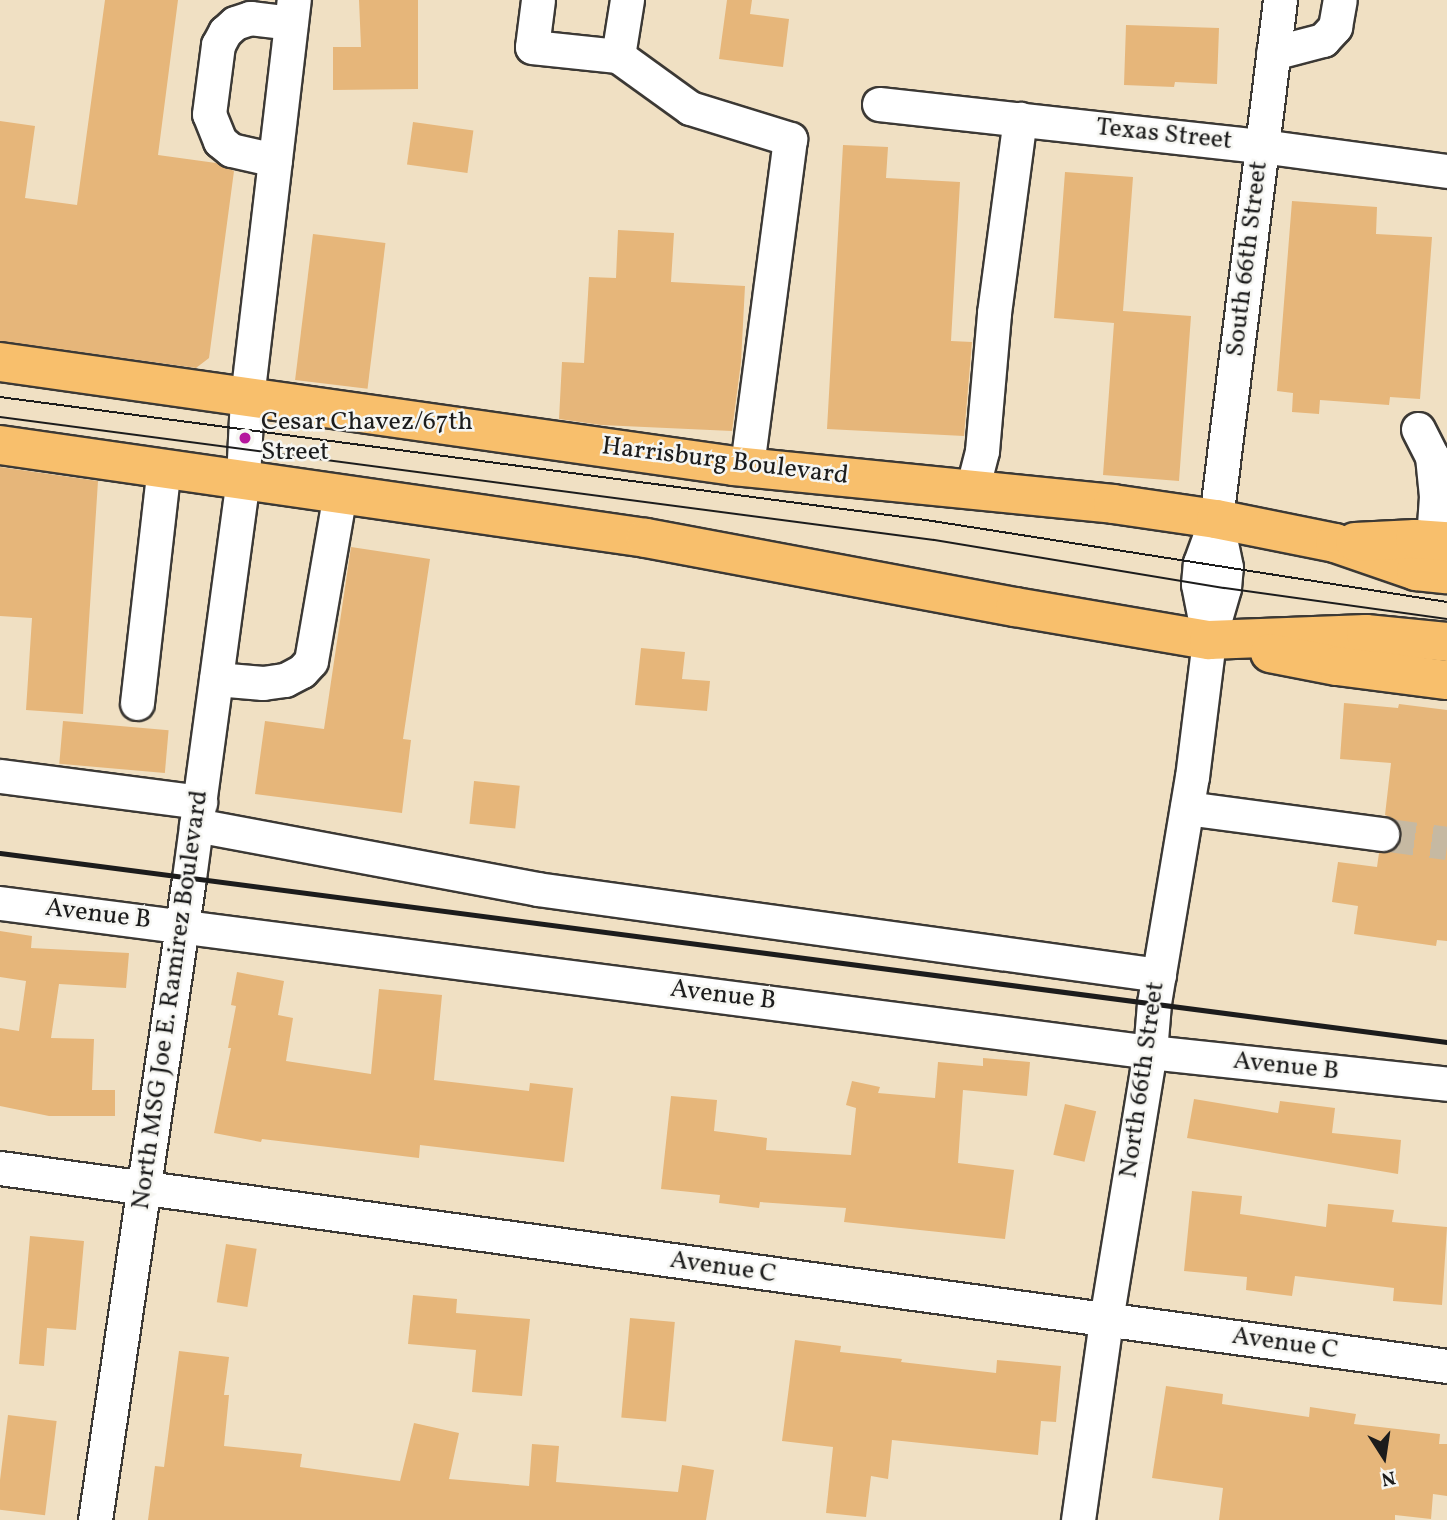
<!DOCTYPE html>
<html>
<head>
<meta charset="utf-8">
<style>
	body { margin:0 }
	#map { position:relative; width:1447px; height:1520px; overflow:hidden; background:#f0e0c3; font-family:Vollkorn,serif }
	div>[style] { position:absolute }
	.building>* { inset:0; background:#e6b67a; transform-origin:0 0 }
	.minor-tunnel>* { height:33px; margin-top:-16.5px; transform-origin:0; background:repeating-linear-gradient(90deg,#c6b9a2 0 33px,transparent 0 50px) }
	.roads { filter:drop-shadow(2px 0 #3c3935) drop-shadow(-2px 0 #3c3935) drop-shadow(0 2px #3c3935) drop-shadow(0 -2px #3c3935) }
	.minor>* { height:33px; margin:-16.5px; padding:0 16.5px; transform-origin:16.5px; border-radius:16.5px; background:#fff }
	.major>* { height:38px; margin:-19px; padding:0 19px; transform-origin:19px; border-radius:19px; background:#f8bf6c }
	.tram>* { height:2px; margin:-1px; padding:0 1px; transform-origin:1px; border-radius:1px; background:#1c1c1c }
	.rail>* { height:5px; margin:-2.5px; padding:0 2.5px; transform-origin:2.5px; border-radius:2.5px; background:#1c1c1c }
	.dots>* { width:19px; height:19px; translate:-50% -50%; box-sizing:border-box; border:4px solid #f6f6f2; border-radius:50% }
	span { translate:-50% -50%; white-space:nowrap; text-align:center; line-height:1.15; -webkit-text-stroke:5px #f6f6f2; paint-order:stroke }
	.street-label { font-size:26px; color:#1c1c1c }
	.poi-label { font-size:26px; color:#1c1c1c }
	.left { translate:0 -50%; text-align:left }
	.north { position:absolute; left:1349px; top:1422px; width:70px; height:70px; -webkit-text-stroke:5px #f6f6f2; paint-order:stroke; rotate:168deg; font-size:19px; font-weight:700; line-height:28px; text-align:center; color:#1c1c1c }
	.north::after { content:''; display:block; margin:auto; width:24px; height:32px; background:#1c1c1c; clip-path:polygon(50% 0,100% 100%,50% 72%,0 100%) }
</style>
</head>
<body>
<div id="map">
	<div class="building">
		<div style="clip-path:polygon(105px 0,178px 0,158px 155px,216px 163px,234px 171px,209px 358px,196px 368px,0 341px,0 121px,35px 126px,25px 198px,77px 205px)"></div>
		<div style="clip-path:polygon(359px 0,418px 0,418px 89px,333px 90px,333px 47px,361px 47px)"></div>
		<div style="clip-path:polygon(727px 0,752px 0,750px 14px,789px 19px,783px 67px,719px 59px)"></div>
		<div style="clip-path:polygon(1126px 25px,1219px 28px,1217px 84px,1175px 82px,1174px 87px,1124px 85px)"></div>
		<div style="left:413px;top:122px;width:61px;height:43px;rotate:8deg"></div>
		<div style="clip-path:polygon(843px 145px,888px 147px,886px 178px,960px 182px,951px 341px,972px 342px,964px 436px,827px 429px)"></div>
		<div style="clip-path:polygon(1065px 172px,1133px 177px,1123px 311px,1191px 316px,1179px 481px,1103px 475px,1114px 323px,1054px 318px)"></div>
		<div style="clip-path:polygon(1292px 201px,1377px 207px,1376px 234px,1432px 237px,1420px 399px,1390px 397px,1389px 405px,1320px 400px,1319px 414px,1292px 412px,1293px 393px,1277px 391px)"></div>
		<div style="clip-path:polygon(618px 230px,674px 233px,671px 282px,745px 286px,741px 362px,732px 431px,601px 425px,559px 419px,562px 362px,584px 363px,589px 277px,616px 278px)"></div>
		<div style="left:313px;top:234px;width:73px;height:147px;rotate:7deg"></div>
		<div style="clip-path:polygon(0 467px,98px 481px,83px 714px,26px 710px,32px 618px,0 616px)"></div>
		<div style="clip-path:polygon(351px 547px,430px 559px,403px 739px,411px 740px,402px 813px,255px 794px,265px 721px,324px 729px)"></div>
		<div style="clip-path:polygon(641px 648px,685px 652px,682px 679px,710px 681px,707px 711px,635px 705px)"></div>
		<div style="clip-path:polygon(1344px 703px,1398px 708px,1399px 704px,1447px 710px,1447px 941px,1437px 940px,1436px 946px,1354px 934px,1358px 906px,1332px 902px,1338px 862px,1377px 867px,1379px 853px,1389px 852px,1397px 846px,1401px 836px,1394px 819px,1385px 815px,1391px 763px,1340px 759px)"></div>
		<div style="left:63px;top:721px;width:106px;height:43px;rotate:5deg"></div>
		<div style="left:474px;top:781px;width:46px;height:43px;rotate:6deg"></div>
		<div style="clip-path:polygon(0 931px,32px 936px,31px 948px,129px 953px,126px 988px,59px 984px,51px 1038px,94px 1039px,92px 1090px,115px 1090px,115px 1116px,49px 1116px,0 1106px,0 1028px,19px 1031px,26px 981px,0 977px)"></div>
		<div style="clip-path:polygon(237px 972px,284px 981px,278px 1015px,293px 1018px,286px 1061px,371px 1074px,379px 989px,442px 995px,434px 1080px,529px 1091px,530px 1083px,573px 1088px,564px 1162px,420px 1145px,419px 1158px,262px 1139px,261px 1142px,214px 1133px,231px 1048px,228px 1048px,236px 1006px,231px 1005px)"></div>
		<div style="clip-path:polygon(983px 1058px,1030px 1062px,1027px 1096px,963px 1090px,958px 1163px,1014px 1170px,1005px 1239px,844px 1222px,846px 1208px,760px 1202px,759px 1208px,719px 1203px,720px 1195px,661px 1189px,671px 1096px,717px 1100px,714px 1131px,767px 1138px,766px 1150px,851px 1155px,856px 1108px,846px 1105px,852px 1081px,880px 1087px,878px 1093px,935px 1098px,938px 1062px,983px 1066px)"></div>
		<div style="clip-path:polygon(1194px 1099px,1278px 1113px,1280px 1101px,1335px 1108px,1332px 1133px,1401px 1140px,1398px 1174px,1187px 1138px)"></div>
		<div style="left:1065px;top:1104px;width:32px;height:52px;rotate:13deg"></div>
		<div style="clip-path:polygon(1192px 1191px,1242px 1196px,1240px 1214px,1326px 1227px,1328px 1204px,1394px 1210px,1392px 1222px,1447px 1227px,1442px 1305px,1393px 1301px,1394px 1288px,1295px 1276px,1292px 1296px,1246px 1290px,1247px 1277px,1184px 1271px)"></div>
		<div style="clip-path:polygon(30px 1236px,84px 1241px,76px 1330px,47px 1328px,44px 1366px,19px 1364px)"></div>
		<div style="left:226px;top:1244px;width:31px;height:59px;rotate:9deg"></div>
		<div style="clip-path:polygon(413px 1295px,457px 1299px,456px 1313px,530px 1319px,522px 1396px,472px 1392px,476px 1350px,408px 1344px)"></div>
		<div style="left:630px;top:1318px;width:45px;height:100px;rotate:5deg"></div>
		<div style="clip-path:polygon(795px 1340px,841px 1346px,840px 1352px,902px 1359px,901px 1362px,996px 1373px,997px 1360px,1061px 1366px,1056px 1422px,1041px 1421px,1038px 1455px,892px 1440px,888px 1479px,871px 1476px,866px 1517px,826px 1513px,833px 1447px,782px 1441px)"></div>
		<div style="clip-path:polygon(179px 1351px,229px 1357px,224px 1395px,229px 1395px,224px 1446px,302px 1454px,300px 1467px,400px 1481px,414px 1423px,459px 1433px,449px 1479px,529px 1486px,532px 1444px,559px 1446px,556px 1482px,678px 1492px,682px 1465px,714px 1470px,706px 1520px,148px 1520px,155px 1466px,164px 1467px)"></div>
		<div style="clip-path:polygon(1166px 1386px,1223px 1394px,1222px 1404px,1309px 1417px,1310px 1407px,1356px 1414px,1354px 1424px,1440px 1434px,1439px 1444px,1447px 1444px,1447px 1496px,1433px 1494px,1431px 1519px,1395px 1515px,1395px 1520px,1219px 1520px,1223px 1488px,1152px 1478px)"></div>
		<div style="left:8px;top:1415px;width:49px;height:95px;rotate:7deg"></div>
	</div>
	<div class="minor-tunnel">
		<div style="left:1382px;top:834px;width:66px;rotate:7.9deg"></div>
	</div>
	<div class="roads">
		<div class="minor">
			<div style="left:538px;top:0;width:47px;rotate:97.3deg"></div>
			<div style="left:532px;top:47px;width:86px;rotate:6deg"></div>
			<div style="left:618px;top:56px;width:57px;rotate:-80.9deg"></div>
			<div style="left:1273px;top:53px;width:52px;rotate:-14.6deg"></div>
			<div style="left:1323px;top:40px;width:18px;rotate:-47deg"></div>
			<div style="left:1335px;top:27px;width:27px;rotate:-80deg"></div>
			<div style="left:618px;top:56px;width:89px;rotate:35.8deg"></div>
			<div style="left:690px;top:108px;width:105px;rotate:17.2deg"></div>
			<div style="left:790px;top:139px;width:331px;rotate:97.5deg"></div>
			<div style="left:879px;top:104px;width:385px;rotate:6.3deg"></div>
			<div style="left:1262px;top:146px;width:187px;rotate:7.7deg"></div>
			<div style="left:275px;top:160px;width:45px;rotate:-167.2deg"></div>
			<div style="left:231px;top:150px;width:14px;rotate:-141deg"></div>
			<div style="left:220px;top:141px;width:29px;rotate:-112deg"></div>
			<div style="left:209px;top:114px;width:70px;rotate:-82.6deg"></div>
			<div style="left:218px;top:45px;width:15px;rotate:-62deg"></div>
			<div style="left:225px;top:32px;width:13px;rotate:-42deg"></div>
			<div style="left:235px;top:23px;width:16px;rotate:-18deg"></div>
			<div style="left:250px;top:18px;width:41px;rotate:7deg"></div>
			<div style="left:1418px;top:429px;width:30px;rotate:63deg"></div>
			<div style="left:1432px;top:456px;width:40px;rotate:84.3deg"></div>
			<div style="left:1436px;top:496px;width:44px;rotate:93.9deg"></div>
			<div style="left:972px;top:490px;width:40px;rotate:-75.6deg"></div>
			<div style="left:982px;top:451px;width:139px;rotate:-85deg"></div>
			<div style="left:994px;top:313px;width:196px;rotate:-82.4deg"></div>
			<div style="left:1208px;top:635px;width:52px;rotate:-101.1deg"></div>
			<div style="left:1198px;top:584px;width:21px;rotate:-85deg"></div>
			<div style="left:1200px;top:563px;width:47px;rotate:-70deg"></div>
			<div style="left:1216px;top:519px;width:523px;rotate:-82.97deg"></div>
			<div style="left:216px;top:679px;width:47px;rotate:4.9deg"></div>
			<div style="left:263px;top:683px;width:22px;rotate:-8deg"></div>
			<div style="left:285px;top:680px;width:19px;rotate:-28deg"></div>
			<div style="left:302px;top:671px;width:13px;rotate:-48deg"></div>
			<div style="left:311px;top:661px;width:170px;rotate:-80.2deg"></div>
			<div style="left:137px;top:703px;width:238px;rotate:-83.5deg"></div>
			<div style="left:0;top:776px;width:202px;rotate:7.4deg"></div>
			<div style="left:1187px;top:808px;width:197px;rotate:7.6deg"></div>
			<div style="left:196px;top:825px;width:347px;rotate:10.6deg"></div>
			<div style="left:537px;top:889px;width:628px;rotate:7.87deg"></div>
			<div style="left:0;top:903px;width:1160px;rotate:7.38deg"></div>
			<div style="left:1150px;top:1052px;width:299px;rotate:6.1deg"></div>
			<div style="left:0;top:1168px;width:1460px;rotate:7.79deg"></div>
			<div style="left:95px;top:1520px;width:649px;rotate:-81.67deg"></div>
			<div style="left:189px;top:878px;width:403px;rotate:-82.3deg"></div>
			<div style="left:243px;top:479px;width:81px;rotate:-87.2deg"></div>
			<div style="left:247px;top:398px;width:401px;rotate:-83.3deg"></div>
			<div style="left:1078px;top:1520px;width:202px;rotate:-82deg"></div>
			<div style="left:1106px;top:1320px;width:272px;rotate:-80.7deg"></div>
			<div style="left:1150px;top:1052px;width:49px;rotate:-85.3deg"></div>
			<div style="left:1154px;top:1003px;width:229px;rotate:-80.5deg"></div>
			<div style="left:1192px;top:777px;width:138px;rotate:-82.9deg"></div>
			<div style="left:1209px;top:640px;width:54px;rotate:-73.9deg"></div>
			<div style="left:1224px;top:588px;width:21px;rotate:-85deg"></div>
			<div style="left:1226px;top:567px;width:49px;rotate:-101.8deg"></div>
		</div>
		<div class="major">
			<div style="left:0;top:362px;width:741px;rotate:8.06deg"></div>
			<div style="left:734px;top:466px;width:381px;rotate:5.7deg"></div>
			<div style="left:1113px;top:504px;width:104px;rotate:8.3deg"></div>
			<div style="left:1216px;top:519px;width:121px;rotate:11.4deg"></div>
			<div style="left:1335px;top:543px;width:86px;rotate:19.1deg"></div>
			<div style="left:1416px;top:571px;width:31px;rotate:6deg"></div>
			<div style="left:0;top:445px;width:653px;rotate:8.19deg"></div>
			<div style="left:646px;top:538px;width:375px;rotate:10.6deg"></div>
			<div style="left:1015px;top:607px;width:197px;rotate:9.7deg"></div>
			<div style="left:1209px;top:640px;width:157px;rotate:-2.2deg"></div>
			<div style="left:1366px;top:634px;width:81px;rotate:5.6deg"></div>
			<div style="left:1355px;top:542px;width:60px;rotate:-2.9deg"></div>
			<div style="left:1415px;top:539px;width:32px;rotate:4deg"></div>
			<div style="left:1270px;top:653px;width:68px;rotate:11deg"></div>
			<div style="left:1337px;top:666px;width:111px;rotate:7.3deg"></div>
		</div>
	</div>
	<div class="tram">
		<div style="left:0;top:397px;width:934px;rotate:7.57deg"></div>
		<div style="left:926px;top:520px;width:527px;rotate:8.94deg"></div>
		<div style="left:0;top:417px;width:942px;rotate:7.5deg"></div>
		<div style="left:934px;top:540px;width:294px;rotate:9.4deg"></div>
		<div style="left:1224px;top:588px;width:225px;rotate:7.9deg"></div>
	</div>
	<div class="rail">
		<div style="left:0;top:853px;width:1459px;rotate:7.44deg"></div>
	</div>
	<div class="dots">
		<div style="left:245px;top:438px;background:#b5179e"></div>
	</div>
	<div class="street-label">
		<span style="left:1164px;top:135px;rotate:6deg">Texas Street</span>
		<span style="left:1248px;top:259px;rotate:-83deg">South 66th Street</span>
		<span style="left:725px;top:462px;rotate:7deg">Harrisburg Boulevard</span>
		<span style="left:98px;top:915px;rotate:7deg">Avenue B</span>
		<span style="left:723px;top:996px;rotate:7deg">Avenue B</span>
		<span style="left:171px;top:1000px;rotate:-82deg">North MSG Joe E. Ramirez Boulevard</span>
		<span style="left:1286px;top:1067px;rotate:6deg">Avenue B</span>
		<span style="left:1143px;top:1080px;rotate:-82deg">North 66th Street</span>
		<span style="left:723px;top:1268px;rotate:8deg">Avenue C</span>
		<span style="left:1285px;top:1344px;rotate:8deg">Avenue C</span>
	</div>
	<div class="poi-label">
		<span class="left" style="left:261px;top:438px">Cesar Chavez/67th<br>Street</span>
	</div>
	<div class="north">N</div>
</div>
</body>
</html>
